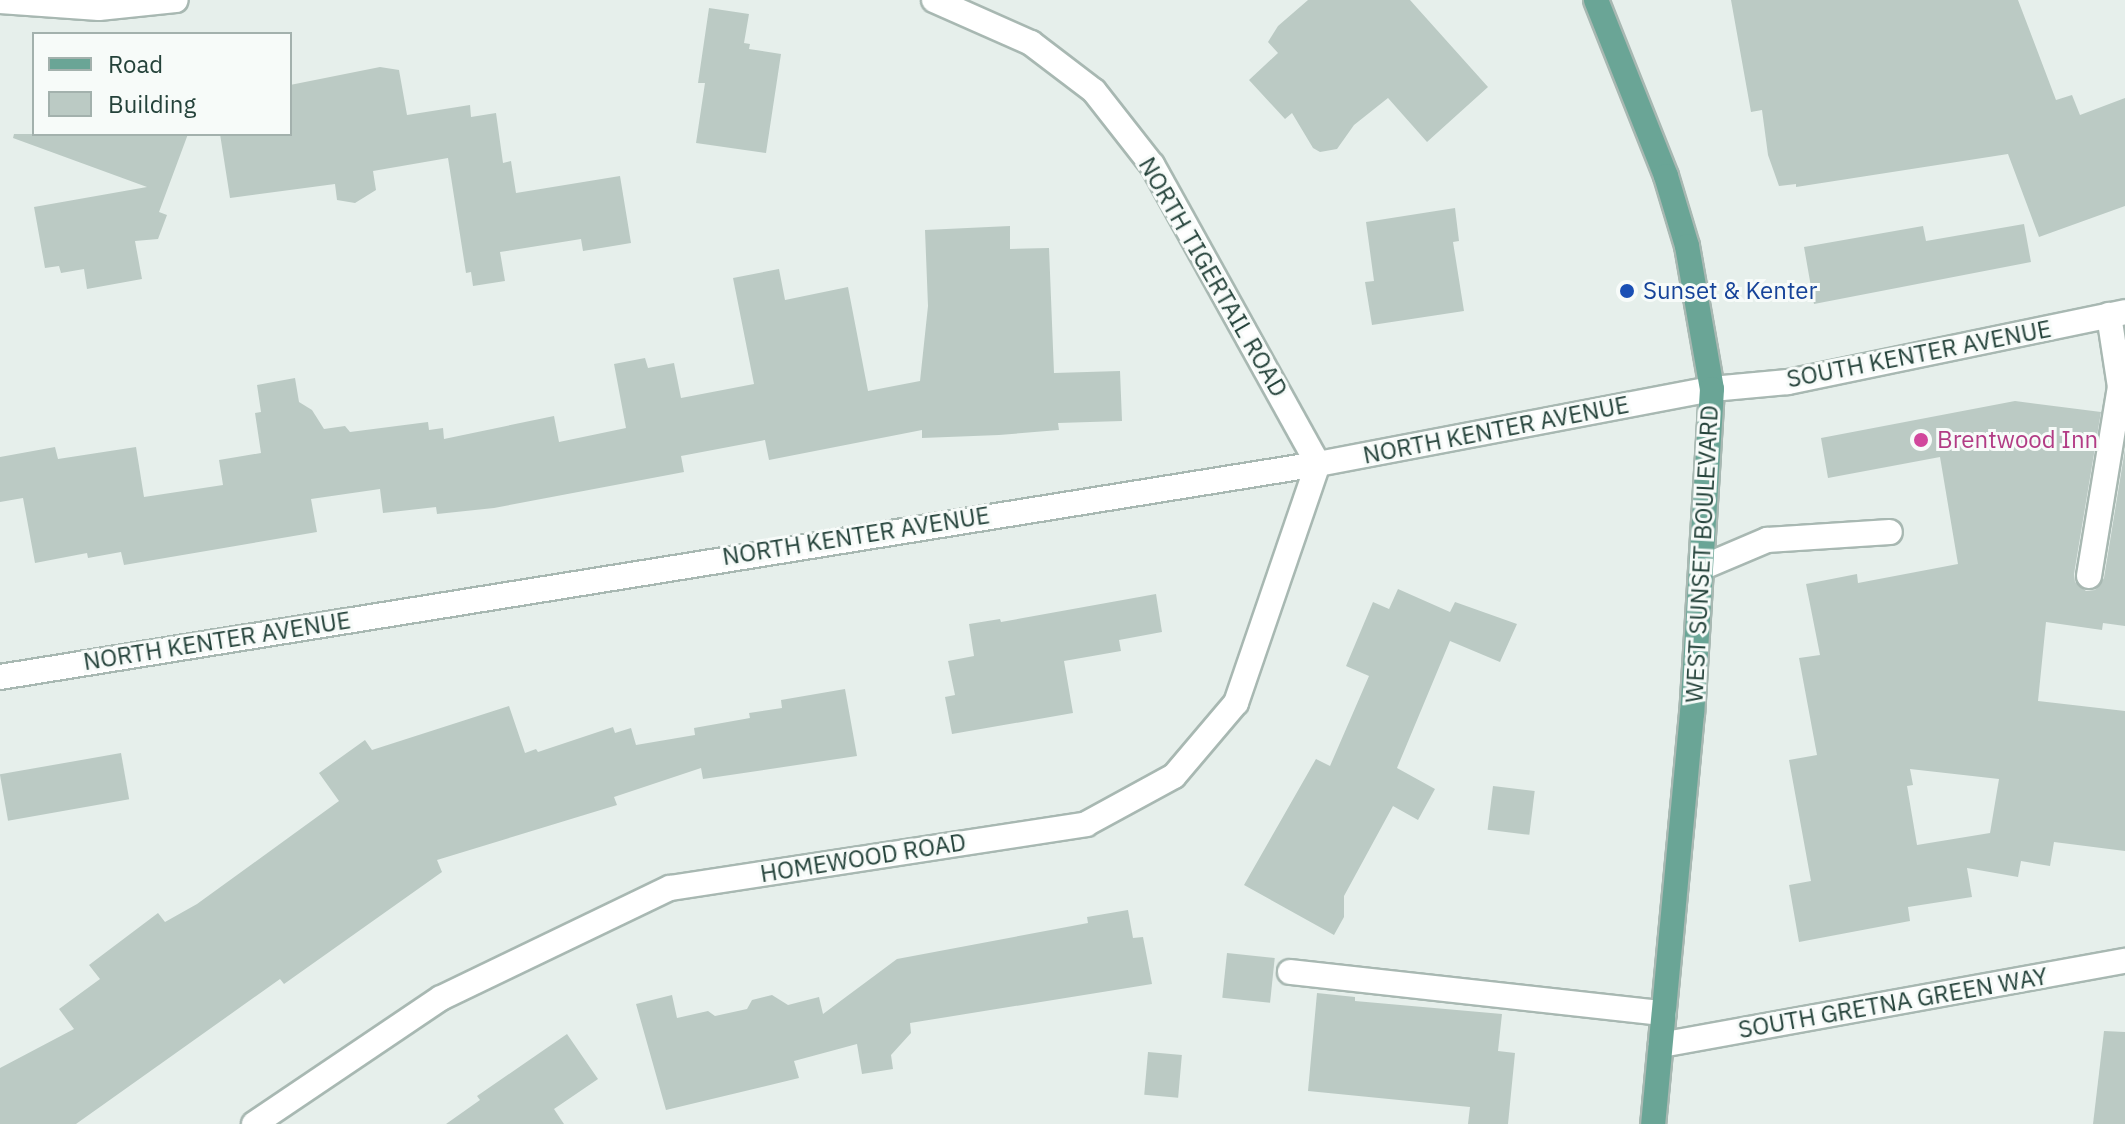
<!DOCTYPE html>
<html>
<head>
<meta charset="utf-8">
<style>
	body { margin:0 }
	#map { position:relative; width:2125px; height:1124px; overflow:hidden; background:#e6efeb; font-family:"IBM Plex Sans",sans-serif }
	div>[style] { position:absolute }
	.building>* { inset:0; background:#bbcac4; transform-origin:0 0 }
	.roads { filter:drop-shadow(2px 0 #a8b8b2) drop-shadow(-2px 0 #a8b8b2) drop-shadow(0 2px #a8b8b2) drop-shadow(0 -2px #a8b8b2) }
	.minor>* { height:24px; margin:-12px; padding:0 12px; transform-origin:12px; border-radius:12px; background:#fff }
	.major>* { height:24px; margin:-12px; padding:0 12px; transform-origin:12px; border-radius:12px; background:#6aa596 }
	.dots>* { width:22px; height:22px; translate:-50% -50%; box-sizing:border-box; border:4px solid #f7fbf9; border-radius:50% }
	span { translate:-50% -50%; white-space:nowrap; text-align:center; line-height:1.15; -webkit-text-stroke:6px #f7fbf9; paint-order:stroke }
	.street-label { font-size:24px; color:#24423a }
	.transit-label { font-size:24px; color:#164399 }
	.left { translate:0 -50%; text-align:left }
	.hotel-label { font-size:24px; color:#b23c85 }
	.legend { position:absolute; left:32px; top:32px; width:260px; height:104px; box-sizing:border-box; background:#f7fbf9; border:2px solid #a3b1ad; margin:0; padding:10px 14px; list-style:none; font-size:24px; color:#24423a }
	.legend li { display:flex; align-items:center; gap:16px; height:40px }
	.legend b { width:40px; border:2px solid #a3b1ad }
</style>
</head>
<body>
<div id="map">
	<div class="building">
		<div style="clip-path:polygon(1308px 0,1410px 0,1488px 87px,1427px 142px,1388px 98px,1354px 125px,1337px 149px,1320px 152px,1313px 148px,1292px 113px,1285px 119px,1249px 80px,1278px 53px,1268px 42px,1278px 26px)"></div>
		<div style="clip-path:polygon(1731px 0,2018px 0,2056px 100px,2072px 95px,2080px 115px,2125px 98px,2125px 206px,2039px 237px,2008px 154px,1796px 187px,1796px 184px,1779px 186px,1768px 155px,1762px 110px,1751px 112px)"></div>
		<div style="clip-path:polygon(709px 8px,749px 14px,744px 43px,750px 44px,749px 49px,781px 54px,766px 153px,696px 143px,705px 83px,698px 83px)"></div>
		<div style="clip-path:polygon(380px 67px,399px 70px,407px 115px,470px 105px,471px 117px,496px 113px,503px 163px,511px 161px,516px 193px,620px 176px,631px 243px,583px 251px,581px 239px,500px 252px,505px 281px,473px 286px,471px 272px,466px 273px,448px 158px,373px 171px,376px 190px,355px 203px,337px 200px,335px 184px,230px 198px,220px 134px,290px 134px,290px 85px)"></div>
		<div style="clip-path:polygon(14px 134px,188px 134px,159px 212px,167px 215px,158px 239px,135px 241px,142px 279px,87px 289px,84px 269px,61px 273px,59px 266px,45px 268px,34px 207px,147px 187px,13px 138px)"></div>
		<div style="clip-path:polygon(1455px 208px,1459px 241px,1453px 242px,1464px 311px,1372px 325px,1365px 282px,1374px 281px,1366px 222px)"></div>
		<div style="clip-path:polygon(2024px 224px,2031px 262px,1814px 304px,1804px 247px,1923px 226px,1926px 241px)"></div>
		<div style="clip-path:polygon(1010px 226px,1010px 249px,1049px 248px,1054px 373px,1120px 371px,1122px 421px,1058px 423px,1059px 430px,999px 435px,922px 438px,922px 430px,769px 460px,765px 440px,681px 456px,684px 472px,494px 508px,437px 514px,436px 507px,383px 513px,380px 489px,311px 499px,317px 532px,124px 565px,121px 552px,88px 558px,87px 553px,35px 563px,23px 498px,0 502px,0 457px,55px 447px,58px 459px,136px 447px,144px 497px,223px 485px,219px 460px,261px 453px,255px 413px,261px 412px,257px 385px,295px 378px,299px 402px,312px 410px,324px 429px,345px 426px,350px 432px,428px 422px,429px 430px,443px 428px,444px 439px,554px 416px,559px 442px,626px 428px,614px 364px,645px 358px,648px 368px,674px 363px,681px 398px,754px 384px,733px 278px,779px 269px,785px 300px,848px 287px,868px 391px,920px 381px,928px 306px,925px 230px)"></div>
		<div style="clip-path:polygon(evenodd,2015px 401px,2101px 412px,2074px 574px,2075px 582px,2086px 591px,2095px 590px,2104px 578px,2125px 449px,2125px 626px,2103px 623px,2102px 630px,2046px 622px,2038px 701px,2125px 711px,2125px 851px,2054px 842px,2050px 866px,2021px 861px,2018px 877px,1967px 868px,1972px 897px,1908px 907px,1910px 921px,1799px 942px,1789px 885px,1811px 881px,1789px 760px,1817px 755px,1799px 658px,1820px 655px,1806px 584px,1857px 574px,1858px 583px,1958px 564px,1940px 457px,1828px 478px,1821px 438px,2015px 401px,1910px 769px,1999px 779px,1990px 833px,1917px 845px,1907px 786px,1913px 785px,1910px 769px)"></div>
		<div style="clip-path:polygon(1398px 589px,1450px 612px,1455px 602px,1517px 624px,1500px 662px,1450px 641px,1397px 768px,1435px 789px,1418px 820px,1393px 806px,1344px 896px,1344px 917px,1334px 935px,1244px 885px,1316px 759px,1330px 766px,1369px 676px,1346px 666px,1373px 602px,1389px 609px)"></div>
		<div style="clip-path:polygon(1156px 594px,1162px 632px,1119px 640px,1121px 651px,1064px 661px,1073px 713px,952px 734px,945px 697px,955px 695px,948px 661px,974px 656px,969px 624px,1000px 619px,1001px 622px)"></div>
		<div style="clip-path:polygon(845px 689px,857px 756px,703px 779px,701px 768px,614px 797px,617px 805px,437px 860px,442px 872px,284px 984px,280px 979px,76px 1124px,0 1124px,0 1068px,74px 1029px,59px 1009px,100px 979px,89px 965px,158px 913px,165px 922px,197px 904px,339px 801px,319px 773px,365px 740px,372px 750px,509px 706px,525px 753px,536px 749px,538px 752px,613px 727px,615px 733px,631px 728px,636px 745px,695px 735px,694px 728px,750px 718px,749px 713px,782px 708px,781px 700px)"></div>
		<div style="left:121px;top:753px;width:47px;height:123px;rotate:80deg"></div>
		<div style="left:1493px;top:786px;width:42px;height:44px;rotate:7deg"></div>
		<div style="clip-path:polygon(1128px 910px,1133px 938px,1143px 937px,1152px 984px,910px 1023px,911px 1033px,891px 1055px,893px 1069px,862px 1074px,857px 1044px,794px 1061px,799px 1078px,666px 1110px,636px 1004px,672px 995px,677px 1018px,708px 1011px,715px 1016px,747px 1009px,752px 1000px,772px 995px,788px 1005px,819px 997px,823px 1014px,897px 959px,1088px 923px,1087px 917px)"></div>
		<div style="left:1227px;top:953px;width:48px;height:45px;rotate:6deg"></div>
		<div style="clip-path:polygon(1317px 993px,1355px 997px,1355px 1001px,1502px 1014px,1498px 1051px,1515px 1053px,1508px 1124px,1468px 1124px,1470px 1107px,1308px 1091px)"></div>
		<div style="clip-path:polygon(2104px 1031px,2125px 1032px,2125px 1124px,2093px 1124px)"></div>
		<div style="clip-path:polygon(567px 1034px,598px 1079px,554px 1109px,564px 1124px,446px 1124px,480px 1100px,477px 1096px)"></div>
		<div style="left:1148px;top:1052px;width:34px;height:43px;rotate:5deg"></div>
	</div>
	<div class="roads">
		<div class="minor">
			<div style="left:0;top:1px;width:99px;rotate:4deg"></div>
			<div style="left:99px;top:8px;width:77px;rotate:-5.9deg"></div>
			<div style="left:1701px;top:568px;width:72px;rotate:-23deg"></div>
			<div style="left:1767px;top:540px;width:123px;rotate:-3.7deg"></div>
			<div style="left:2089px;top:576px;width:192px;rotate:-80.7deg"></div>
			<div style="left:2120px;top:387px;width:73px;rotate:-98.7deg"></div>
			<div style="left:0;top:677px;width:1335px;rotate:-9.18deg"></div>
			<div style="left:1318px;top:464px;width:401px;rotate:-10.8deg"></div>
			<div style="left:1712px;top:389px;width:76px;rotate:-5.3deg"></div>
			<div style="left:1788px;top:382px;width:344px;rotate:-11.7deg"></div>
			<div style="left:1290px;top:972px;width:376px;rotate:6.3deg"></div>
			<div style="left:1661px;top:1045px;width:472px;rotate:-10.3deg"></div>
			<div style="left:254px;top:1124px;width:225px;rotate:-34deg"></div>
			<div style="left:441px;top:998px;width:254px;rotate:-25.7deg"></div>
			<div style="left:670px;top:888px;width:421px;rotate:-8.7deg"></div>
			<div style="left:1086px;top:824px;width:100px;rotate:-28.6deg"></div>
			<div style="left:1174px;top:776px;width:96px;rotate:-49.7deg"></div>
			<div style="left:1236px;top:703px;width:253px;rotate:-71.1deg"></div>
			<div style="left:1318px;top:464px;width:342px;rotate:-119deg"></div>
			<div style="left:1152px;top:165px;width:94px;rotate:-128.1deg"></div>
			<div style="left:1094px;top:91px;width:79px;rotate:-142.7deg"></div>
			<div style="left:1031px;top:43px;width:106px;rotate:-156.1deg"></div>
		</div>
		<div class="major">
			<div style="left:1596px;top:0;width:189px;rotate:68.3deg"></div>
			<div style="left:1666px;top:176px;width:73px;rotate:73.3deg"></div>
			<div style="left:1687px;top:246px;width:145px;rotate:80.1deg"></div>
			<div style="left:1712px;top:389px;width:325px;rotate:93.5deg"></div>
			<div style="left:1692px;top:713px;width:413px;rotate:95.4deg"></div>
		</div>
	</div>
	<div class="dots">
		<div style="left:1627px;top:291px;background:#1a4fb4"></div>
		<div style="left:1921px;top:440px;background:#d1479c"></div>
	</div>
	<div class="street-label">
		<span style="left:1213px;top:277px;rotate:60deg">NORTH TIGERTAIL ROAD</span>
		<span style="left:1919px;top:354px;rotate:-11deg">SOUTH KENTER AVENUE</span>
		<span style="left:1496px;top:430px;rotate:-11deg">NORTH KENTER AVENUE</span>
		<span style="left:856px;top:536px;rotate:-9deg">NORTH KENTER AVENUE</span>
		<span style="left:1702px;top:554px;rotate:-87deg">WEST SUNSET BOULEVARD</span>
		<span style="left:217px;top:641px;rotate:-9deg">NORTH KENTER AVENUE</span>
		<span style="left:863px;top:858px;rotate:-9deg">HOMEWOOD ROAD</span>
		<span style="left:1893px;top:1003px;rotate:-10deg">SOUTH GRETNA GREEN WAY</span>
	</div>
	<div class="transit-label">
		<span class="left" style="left:1643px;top:291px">Sunset &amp; Kenter</span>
	</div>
	<div class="hotel-label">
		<span class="left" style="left:1937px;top:440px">Brentwood Inn</span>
	</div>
	<ul class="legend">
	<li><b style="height:10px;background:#6aa596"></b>Road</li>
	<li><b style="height:22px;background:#bbcac4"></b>Building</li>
	</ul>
</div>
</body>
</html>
